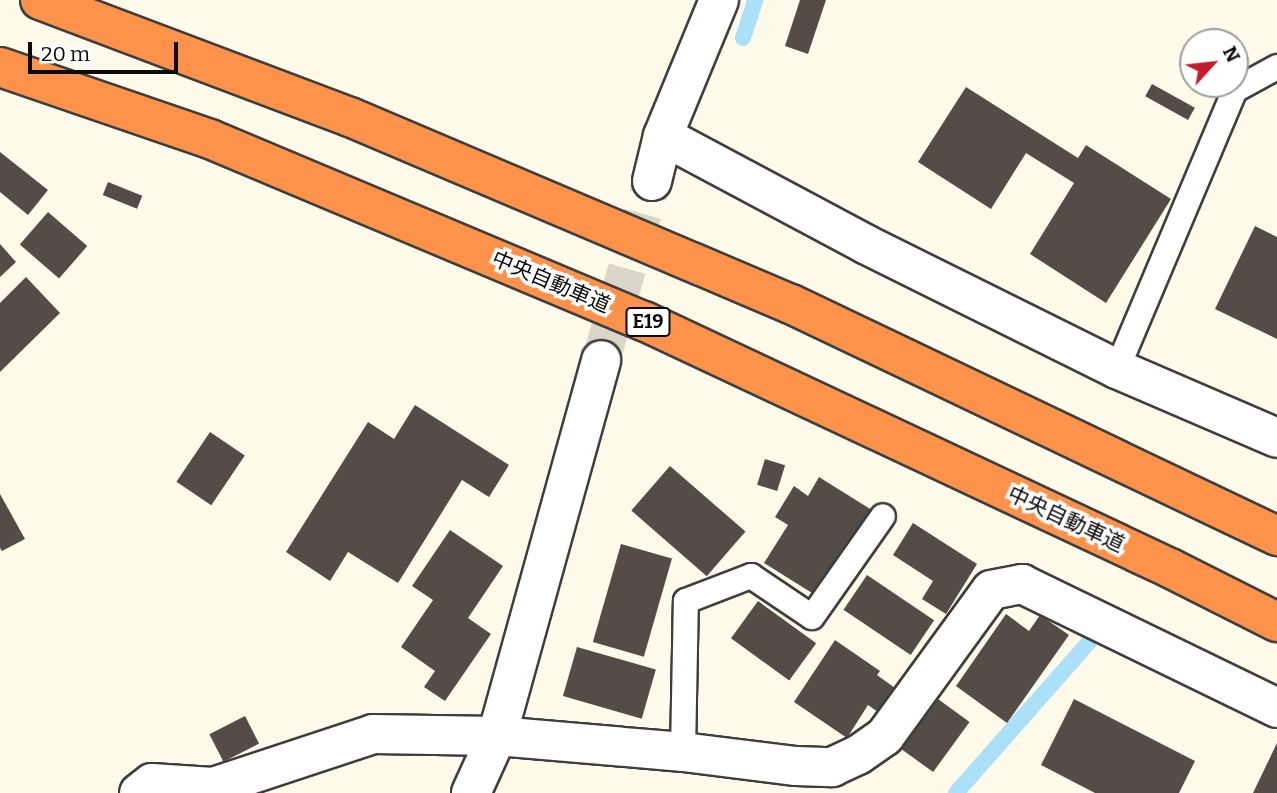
<!DOCTYPE html>
<html>
<head>
<meta charset="utf-8">
<style>
	body { margin:0 }
	#map { position:relative; width:1277px; height:793px; overflow:hidden; background:#fffaea; font-family:Bitter,"Noto Sans JP",serif }
	div>[style] { position:absolute }
	.stream>* { height:16px; margin:-8px; padding:0 8px; transform-origin:8px; border-radius:8px; background:#abe0f9 }
	.building>* { inset:0; background:#544c47; transform-origin:0 0 }
	.minor-tunnel>* { height:38px; margin-top:-19px; transform-origin:0; background:repeating-linear-gradient(90deg,#dad6c9 0 38px,transparent 0 57px) }
	.roads { filter:drop-shadow(2px 0 #3e3e3e) drop-shadow(-2px 0 #3e3e3e) drop-shadow(0 2px #3e3e3e) drop-shadow(0 -2px #3e3e3e) }
	.service>* { height:24px; margin:-12px; padding:0 12px; transform-origin:12px; border-radius:12px; background:#fff }
	.minor>* { height:38px; margin:-19px; padding:0 19px; transform-origin:19px; border-radius:19px; background:#fff }
	.motorway>* { height:38px; margin:-19px; padding:0 19px; transform-origin:19px; border-radius:19px; background:#fd924a }
	span { translate:-50% -50%; white-space:nowrap; text-align:center; line-height:1.15; -webkit-text-stroke:7px #fff; paint-order:stroke }
	.shield-label span { padding:2px 5px; background:#fff; border:2px solid; border-radius:5px; -webkit-text-stroke-width:0 }
	.shield-label { font-size:19px; color:#0b0b0b; font-weight:700 }
	.street-label { font-size:21px; color:#0b0b0b }
	.north { position:absolute; left:1179px; top:28px; width:70px; height:70px; box-sizing:border-box; background:#fff; border:2px solid #9d9d9d; border-radius:50%; rotate:63deg; font-size:19px; font-weight:700; line-height:28px; text-align:center; color:#0b0b0b }
	.north::after { content:''; display:block; margin:auto; width:24px; height:32px; background:#c21d2d; clip-path:polygon(50% 0,100% 100%,50% 72%,0 100%) }
	.scale { position:absolute; left:28px; top:42px; width:150px; height:32px; box-sizing:border-box; border:4px solid #0b0b0b; border-top:0; padding-left:9px; font-size:21px; line-height:24px; white-space:nowrap; color:#0b0b0b; -webkit-text-stroke:5px #fff; paint-order:stroke }
</style>
</head>
<body>
<div id="map">
	<div class="stream">
		<div style="left:743px;top:38px;width:40px;rotate:-72deg"></div>
		<div style="left:956px;top:793px;width:201px;rotate:-48.6deg"></div>
	</div>
	<div class="building">
		<div style="clip-path:polygon(800px 0,826px 0,808px 54px,785px 46px)"></div>
		<div style="left:1152px;top:84px;width:49px;height:14px;rotate:29deg"></div>
		<div style="clip-path:polygon(966px 87px,1078px 158px,1086px 145px,1171px 199px,1106px 303px,1030px 254px,1074px 183px,1026px 153px,991px 209px,918px 162px)"></div>
		<div style="clip-path:polygon(0 152px,48px 190px,28px 215px,0 192px)"></div>
		<div style="left:108px;top:182px;width:37px;height:14px;rotate:22deg"></div>
		<div style="left:48px;top:212px;width:52px;height:43px;rotate:41deg"></div>
		<div style="clip-path:polygon(1255px 226px,1277px 237px,1277px 339px,1215px 309px)"></div>
		<div style="clip-path:polygon(0 244px,16px 262px,0 277px)"></div>
		<div style="clip-path:polygon(26px 277px,60px 313px,0 372px,0 303px)"></div>
		<div style="clip-path:polygon(415px 405px,509px 465px,489px 497px,462px 480px,398px 583px,348px 552px,330px 581px,286px 552px,368px 422px,394px 439px)"></div>
		<div style="left:210px;top:432px;width:42px;height:60px;rotate:34deg"></div>
		<div style="left:765px;top:459px;width:21px;height:27px;rotate:17deg"></div>
		<div style="left:670px;top:466px;width:100px;height:59px;rotate:41deg"></div>
		<div style="clip-path:polygon(819px 477px,875px 512px,820px 598px,764px 563px,788px 525px,775px 517px,794px 486px,808px 496px)"></div>
		<div style="clip-path:polygon(0 494px,25px 539px,2px 551px,0 548px)"></div>
		<div style="clip-path:polygon(913px 523px,977px 564px,946px 614px,922px 599px,933px 581px,893px 555px)"></div>
		<div style="clip-path:polygon(450px 530px,503px 566px,468px 618px,491px 634px,445px 701px,424px 687px,435px 671px,401px 647px,433px 600px,412px 586px)"></div>
		<div style="left:621px;top:544px;width:53px;height:102px;rotate:16deg"></div>
		<div style="left:867px;top:575px;width:81px;height:42px;rotate:34deg"></div>
		<div style="left:758px;top:601px;width:72px;height:46px;rotate:36deg"></div>
		<div style="clip-path:polygon(1006px 614px,1029px 631px,1040px 615px,1069px 635px,1007px 723px,956px 686px)"></div>
		<div style="clip-path:polygon(835px 640px,880px 671px,877px 675px,895px 688px,878px 712px,868px 705px,847px 738px,794px 702px)"></div>
		<div style="left:577px;top:647px;width:82px;height:51px;rotate:16deg"></div>
		<div style="left:938px;top:699px;width:39px;height:62px;rotate:36deg"></div>
		<div style="clip-path:polygon(1074px 699px,1195px 761px,1179px 793px,1095px 793px,1041px 765px)"></div>
		<div style="left:245px;top:716px;width:31px;height:40px;rotate:63deg"></div>
		<div style="clip-path:polygon(1277px 743px,1277px 793px,1253px 793px)"></div>
	</div>
	<div class="minor-tunnel">
		<div style="left:601px;top:360px;width:186px;rotate:-74.1deg"></div>
	</div>
	<div class="roads">
		<div class="service">
			<div style="left:1117px;top:369px;width:303px;rotate:-67.1deg"></div>
			<div style="left:1235px;top:90px;width:48px;rotate:-28.7deg"></div>
			<div style="left:683px;top:752px;width:151px;rotate:-88.9deg"></div>
			<div style="left:686px;top:601px;width:70px;rotate:-21deg"></div>
			<div style="left:751px;top:576px;width:73px;rotate:33.9deg"></div>
			<div style="left:812px;top:617px;width:123px;rotate:-54.9deg"></div>
		</div>
		<div class="minor">
			<div style="left:663px;top:136px;width:231px;rotate:28.1deg"></div>
			<div style="left:867px;top:245px;width:279px;rotate:26.4deg"></div>
			<div style="left:1117px;top:369px;width:174px;rotate:23.3deg"></div>
			<div style="left:652px;top:181px;width:46px;rotate:-76.3deg"></div>
			<div style="left:663px;top:136px;width:147px;rotate:-67.6deg"></div>
			<div style="left:139px;top:793px;width:16px;rotate:-38deg"></div>
			<div style="left:152px;top:783px;width:61px;rotate:3.8deg"></div>
			<div style="left:213px;top:787px;width:169px;rotate:-18.3deg"></div>
			<div style="left:373px;top:734px;width:124px;rotate:0.9deg"></div>
			<div style="left:497px;top:736px;width:187px;rotate:4.9deg"></div>
			<div style="left:683px;top:752px;width:114px;rotate:7.1deg"></div>
			<div style="left:796px;top:766px;width:36px;rotate:2deg"></div>
			<div style="left:832px;top:767px;width:29px;rotate:-25deg"></div>
			<div style="left:858px;top:755px;width:33px;rotate:-35deg"></div>
			<div style="left:885px;top:736px;width:180px;rotate:-54deg"></div>
			<div style="left:991px;top:590px;width:32px;rotate:-11deg"></div>
			<div style="left:1022px;top:584px;width:284px;rotate:25.9deg"></div>
			<div style="left:471px;top:793px;width:63px;rotate:-65.5deg"></div>
			<div style="left:497px;top:736px;width:390px;rotate:-74.5deg"></div>
		</div>
		<div class="motorway">
			<div style="left:40px;top:0;width:331px;rotate:20.7deg"></div>
			<div style="left:350px;top:117px;width:479px;rotate:23deg"></div>
			<div style="left:791px;top:304px;width:539px;rotate:25.52deg"></div>
			<div style="left:0;top:67px;width:222px;rotate:18.9deg"></div>
			<div style="left:210px;top:139px;width:471px;rotate:22.8deg"></div>
			<div style="left:644px;top:321px;width:583px;rotate:25.16deg"></div>
			<div style="left:1172px;top:569px;width:118px;rotate:26.8deg"></div>
		</div>
	</div>
	<div class="shield-label">
		<span style="left:648px;top:322px">E19</span>
	</div>
	<div class="street-label">
		<span style="left:551px;top:282px;rotate:23deg">中央自動車道</span>
		<span style="left:1066px;top:519px;rotate:25deg">中央自動車道</span>
	</div>
	<div class="north">N</div>
	<div class="scale">20 m</div>
</div>
</body>
</html>
